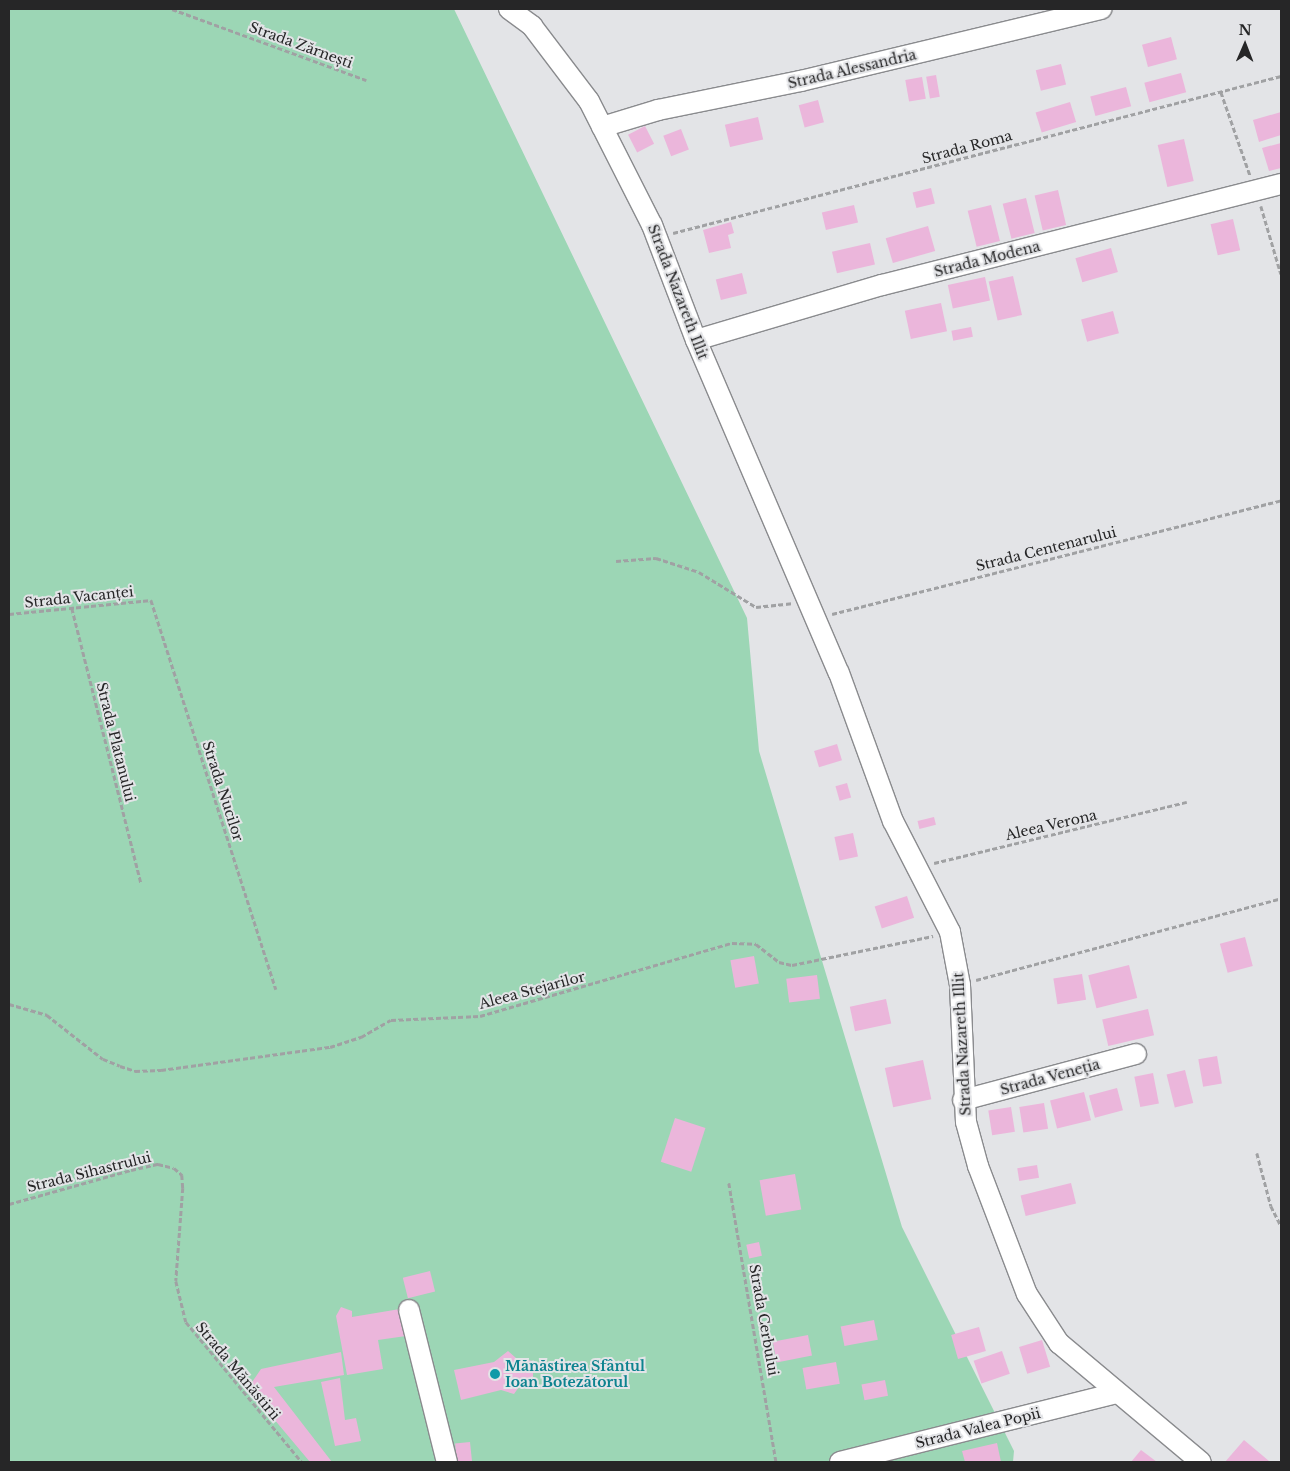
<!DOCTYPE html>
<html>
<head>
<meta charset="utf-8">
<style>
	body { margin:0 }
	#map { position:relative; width:1290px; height:1471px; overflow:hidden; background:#e3e4e7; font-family:"Libre Baskerville",serif }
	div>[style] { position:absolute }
	.green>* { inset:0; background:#9cd6b5 }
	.building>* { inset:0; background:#ebb6db; transform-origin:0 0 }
	.path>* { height:2.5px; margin-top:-1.25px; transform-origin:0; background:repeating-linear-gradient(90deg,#a0a1a3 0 5px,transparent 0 7.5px) }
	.roads { filter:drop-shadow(1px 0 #8a8b8e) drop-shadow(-1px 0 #8a8b8e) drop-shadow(0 1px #8a8b8e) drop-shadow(0 -1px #8a8b8e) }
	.minor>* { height:20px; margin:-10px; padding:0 10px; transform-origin:10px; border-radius:10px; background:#fff }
	.dots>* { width:14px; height:14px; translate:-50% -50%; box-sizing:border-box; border:2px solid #e3e4e7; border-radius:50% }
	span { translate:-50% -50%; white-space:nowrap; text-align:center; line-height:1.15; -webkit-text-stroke:4px #e3e4e7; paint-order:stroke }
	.street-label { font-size:14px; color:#262627 }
	.culture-label { font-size:14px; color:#0d838f; font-weight:700 }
	.left { translate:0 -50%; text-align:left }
	.frame { position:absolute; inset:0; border:10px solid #262627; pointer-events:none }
	.north { position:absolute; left:1220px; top:20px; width:50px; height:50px; -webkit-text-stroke:4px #e3e4e7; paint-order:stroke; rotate:1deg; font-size:14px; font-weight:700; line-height:20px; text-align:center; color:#262627 }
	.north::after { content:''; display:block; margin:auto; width:18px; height:22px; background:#262627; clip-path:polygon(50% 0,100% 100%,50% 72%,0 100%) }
</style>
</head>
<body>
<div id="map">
	<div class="green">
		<div style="clip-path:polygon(9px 9px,454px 9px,747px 618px,759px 751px,902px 1227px,1014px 1451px,1013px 1462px,9px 1462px)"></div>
	</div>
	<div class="building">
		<div style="left:1171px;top:37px;width:23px;height:30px;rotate:75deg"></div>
		<div style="left:1061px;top:64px;width:21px;height:26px;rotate:76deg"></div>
		<div style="left:1181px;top:73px;width:20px;height:38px;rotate:75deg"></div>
		<div style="left:936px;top:75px;width:22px;height:10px;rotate:80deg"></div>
		<div style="left:922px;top:77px;width:22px;height:17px;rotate:80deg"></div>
		<div style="left:1126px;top:87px;width:20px;height:37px;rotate:75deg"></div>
		<div style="left:818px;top:100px;width:23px;height:20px;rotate:75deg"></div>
		<div style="left:1070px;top:102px;width:21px;height:36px;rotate:73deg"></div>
		<div style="clip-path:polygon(1281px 112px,1281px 135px,1259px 142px,1253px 120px)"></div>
		<div style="left:758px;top:117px;width:23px;height:34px;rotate:77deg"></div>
		<div style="left:645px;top:126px;width:20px;height:19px;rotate:63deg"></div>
		<div style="left:681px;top:129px;width:22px;height:19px;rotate:69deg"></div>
		<div style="left:1184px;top:139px;width:43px;height:27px;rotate:77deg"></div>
		<div style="clip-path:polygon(1281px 143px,1281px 168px,1269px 171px,1262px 148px)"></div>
		<div style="left:931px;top:188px;width:16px;height:19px;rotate:76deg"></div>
		<div style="left:1058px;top:190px;width:36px;height:24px;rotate:77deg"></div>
		<div style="left:1026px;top:198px;width:36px;height:24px;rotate:76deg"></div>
		<div style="left:854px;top:205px;width:18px;height:33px;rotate:77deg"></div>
		<div style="left:991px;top:205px;width:37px;height:24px;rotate:76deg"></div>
		<div style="left:1233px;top:219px;width:32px;height:23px;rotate:77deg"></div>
		<div style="clip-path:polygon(731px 222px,734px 233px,728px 235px,731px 248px,709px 253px,703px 230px)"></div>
		<div style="left:928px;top:226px;width:26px;height:44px;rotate:74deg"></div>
		<div style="left:870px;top:243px;width:22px;height:39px;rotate:77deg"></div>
		<div style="left:1111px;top:248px;width:25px;height:37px;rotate:74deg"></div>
		<div style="left:742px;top:273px;width:21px;height:27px;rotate:76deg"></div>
		<div style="left:1013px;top:276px;width:40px;height:25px;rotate:77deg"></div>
		<div style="left:985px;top:277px;width:24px;height:38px;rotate:78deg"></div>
		<div style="left:941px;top:303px;width:29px;height:37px;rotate:78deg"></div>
		<div style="left:1113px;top:311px;width:23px;height:33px;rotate:75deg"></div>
		<div style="left:971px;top:327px;width:10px;height:20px;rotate:79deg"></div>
		<div style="left:837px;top:744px;width:17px;height:24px;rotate:73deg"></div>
		<div style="left:847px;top:783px;width:15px;height:12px;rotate:74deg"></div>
		<div style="left:934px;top:817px;width:8px;height:17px;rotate:76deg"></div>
		<div style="left:853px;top:833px;width:24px;height:19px;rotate:78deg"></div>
		<div style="left:907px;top:896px;width:23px;height:34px;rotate:72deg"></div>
		<div style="left:1245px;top:937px;width:30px;height:26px;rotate:75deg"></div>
		<div style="left:754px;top:956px;width:28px;height:24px;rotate:80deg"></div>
		<div style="left:1129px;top:965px;width:34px;height:42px;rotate:76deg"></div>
		<div style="left:1082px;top:974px;width:26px;height:29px;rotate:81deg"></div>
		<div style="left:817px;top:975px;width:24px;height:31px;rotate:83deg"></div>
		<div style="left:886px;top:999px;width:25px;height:37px;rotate:78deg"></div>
		<div style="left:1148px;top:1009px;width:27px;height:47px;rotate:77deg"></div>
		<div style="left:1217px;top:1056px;width:28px;height:19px;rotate:80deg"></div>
		<div style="left:923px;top:1060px;width:40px;height:39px;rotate:78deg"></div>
		<div style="left:1185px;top:1070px;width:34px;height:19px;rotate:76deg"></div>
		<div style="left:1153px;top:1073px;width:31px;height:19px;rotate:79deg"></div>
		<div style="left:1117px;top:1088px;width:23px;height:29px;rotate:75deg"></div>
		<div style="left:1084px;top:1092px;width:29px;height:35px;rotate:76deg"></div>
		<div style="left:1044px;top:1103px;width:26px;height:25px;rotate:81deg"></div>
		<div style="left:1011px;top:1107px;width:25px;height:23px;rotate:81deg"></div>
		<div style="left:675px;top:1118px;width:32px;height:46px;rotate:18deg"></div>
		<div style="left:1037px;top:1165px;width:13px;height:20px;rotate:81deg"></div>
		<div style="left:795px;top:1174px;width:36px;height:36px;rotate:80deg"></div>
		<div style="left:1071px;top:1183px;width:21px;height:52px;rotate:76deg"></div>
		<div style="left:759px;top:1242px;width:14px;height:13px;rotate:78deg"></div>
		<div style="left:430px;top:1271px;width:21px;height:28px;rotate:76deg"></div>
		<div style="clip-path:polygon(341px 1307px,352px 1311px,352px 1317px,400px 1309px,406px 1336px,378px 1340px,383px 1369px,347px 1375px,336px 1316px)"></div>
		<div style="left:874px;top:1320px;width:20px;height:34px;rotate:79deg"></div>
		<div style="left:979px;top:1327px;width:25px;height:29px;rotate:74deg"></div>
		<div style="left:808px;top:1335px;width:21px;height:36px;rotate:79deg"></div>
		<div style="left:1042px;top:1340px;width:28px;height:24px;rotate:73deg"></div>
		<div style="clip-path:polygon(508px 1351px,516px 1358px,533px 1361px,533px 1377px,521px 1384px,514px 1394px,501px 1390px,461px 1400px,454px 1370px,494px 1362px)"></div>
		<div style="left:1002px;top:1351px;width:24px;height:30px;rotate:71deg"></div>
		<div style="clip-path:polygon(341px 1352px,344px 1375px,274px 1387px,332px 1462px,310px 1462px,248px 1388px,261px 1369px)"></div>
		<div style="left:836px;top:1362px;width:22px;height:34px;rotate:80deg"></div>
		<div style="clip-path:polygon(340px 1378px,345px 1420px,356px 1418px,361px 1441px,335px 1446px,321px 1382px)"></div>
		<div style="left:885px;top:1380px;width:16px;height:24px;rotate:79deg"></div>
		<div style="clip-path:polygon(1244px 1440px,1269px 1461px,1268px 1462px,1225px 1462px)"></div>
		<div style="left:470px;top:1442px;width:20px;height:15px;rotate:84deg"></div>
		<div style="clip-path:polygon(997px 1443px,1001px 1462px,965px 1462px,962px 1451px)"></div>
		<div style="clip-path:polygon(1141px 1450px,1157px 1462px,1131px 1462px)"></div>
	</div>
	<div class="path">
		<div style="left:172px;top:9px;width:207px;rotate:20.1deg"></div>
		<div style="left:1221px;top:92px;width:88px;rotate:70.7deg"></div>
		<div style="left:1261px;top:206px;width:71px;rotate:73.6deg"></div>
		<div style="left:673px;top:233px;width:628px;rotate:-14.48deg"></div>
		<div style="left:616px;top:561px;width:40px;rotate:-4.3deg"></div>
		<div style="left:656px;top:558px;width:45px;rotate:18deg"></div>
		<div style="left:699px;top:572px;width:67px;rotate:31.6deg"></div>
		<div style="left:756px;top:607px;width:36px;rotate:-6deg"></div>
		<div style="left:72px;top:608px;width:283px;rotate:75.9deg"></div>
		<div style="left:9px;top:614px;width:143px;rotate:-5.6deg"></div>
		<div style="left:151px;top:600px;width:409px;rotate:72.2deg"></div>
		<div style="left:832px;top:614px;width:463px;rotate:-14.2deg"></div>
		<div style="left:934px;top:863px;width:260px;rotate:-13.6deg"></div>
		<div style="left:976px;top:980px;width:316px;rotate:-15deg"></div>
		<div style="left:9px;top:1004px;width:40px;rotate:16deg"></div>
		<div style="left:47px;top:1015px;width:71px;rotate:38.2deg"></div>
		<div style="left:103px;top:1059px;width:18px;rotate:22deg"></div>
		<div style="left:120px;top:1066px;width:16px;rotate:18deg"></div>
		<div style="left:135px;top:1071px;width:26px;rotate:-2deg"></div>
		<div style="left:161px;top:1070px;width:171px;rotate:-7.8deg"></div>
		<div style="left:330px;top:1047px;width:33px;rotate:-18deg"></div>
		<div style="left:361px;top:1037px;width:34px;rotate:-30deg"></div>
		<div style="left:391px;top:1020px;width:89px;rotate:-2.6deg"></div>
		<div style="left:480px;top:1016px;width:262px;rotate:-16.2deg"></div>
		<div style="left:732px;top:943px;width:24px;rotate:2deg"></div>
		<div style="left:756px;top:944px;width:29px;rotate:38deg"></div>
		<div style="left:779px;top:962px;width:13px;rotate:13deg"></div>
		<div style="left:792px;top:965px;width:144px;rotate:-11.6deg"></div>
		<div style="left:1257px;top:1153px;width:55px;rotate:75.2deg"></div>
		<div style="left:1271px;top:1206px;width:22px;rotate:63deg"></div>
		<div style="left:729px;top:1183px;width:283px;rotate:80.4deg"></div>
		<div style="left:9px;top:1204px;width:127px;rotate:-15.6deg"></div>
		<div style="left:131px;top:1170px;width:28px;rotate:-13deg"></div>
		<div style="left:158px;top:1164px;width:16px;rotate:14deg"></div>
		<div style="left:174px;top:1168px;width:11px;rotate:41deg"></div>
		<div style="left:182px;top:1175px;width:13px;rotate:86deg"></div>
		<div style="left:183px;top:1188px;width:93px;rotate:94.3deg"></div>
		<div style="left:176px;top:1281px;width:42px;rotate:76.3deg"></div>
		<div style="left:186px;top:1322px;width:182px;rotate:50.4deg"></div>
	</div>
	<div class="roads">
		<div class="minor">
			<div style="left:509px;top:9px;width:29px;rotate:36deg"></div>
			<div style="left:532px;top:26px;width:94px;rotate:52.8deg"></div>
			<div style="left:589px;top:101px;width:139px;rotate:63.1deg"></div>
			<div style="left:652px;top:225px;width:123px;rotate:69.1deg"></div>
			<div style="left:696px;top:340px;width:362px;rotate:66.8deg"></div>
			<div style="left:839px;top:673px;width:158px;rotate:70deg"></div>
			<div style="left:893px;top:821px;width:125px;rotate:62.8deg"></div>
			<div style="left:950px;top:932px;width:54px;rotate:79.3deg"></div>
			<div style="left:960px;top:985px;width:137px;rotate:87.5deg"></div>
			<div style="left:966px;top:1122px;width:46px;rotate:74.7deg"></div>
			<div style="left:978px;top:1166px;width:137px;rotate:69.1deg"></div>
			<div style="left:1027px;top:1294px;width:59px;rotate:56.9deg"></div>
			<div style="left:1059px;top:1343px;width:185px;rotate:40deg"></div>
			<div style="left:602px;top:127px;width:59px;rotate:-16.9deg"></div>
			<div style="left:658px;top:110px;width:146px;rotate:-11.5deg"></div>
			<div style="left:801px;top:81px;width:309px;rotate:-13.5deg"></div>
			<div style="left:696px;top:340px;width:194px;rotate:-16.5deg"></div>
			<div style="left:882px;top:285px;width:412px;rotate:-14.2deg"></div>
			<div style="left:963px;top:1100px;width:179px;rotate:-14.9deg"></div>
			<div style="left:409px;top:1310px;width:157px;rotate:76deg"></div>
			<div style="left:840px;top:1462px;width:285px;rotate:-14deg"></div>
		</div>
	</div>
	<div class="dots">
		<div style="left:495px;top:1374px;background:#0f9aa8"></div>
	</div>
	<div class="street-label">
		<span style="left:301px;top:45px;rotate:20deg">Strada Zărnești</span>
		<span style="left:852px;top:69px;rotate:-13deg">Strada Alessandria</span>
		<span style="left:967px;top:147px;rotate:-15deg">Strada Roma</span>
		<span style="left:987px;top:259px;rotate:-14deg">Strada Modena</span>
		<span style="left:678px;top:292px;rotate:69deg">Strada Nazareth Illit</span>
		<span style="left:1046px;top:549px;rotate:-14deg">Strada Centenarului</span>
		<span style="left:79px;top:597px;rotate:-6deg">Strada Vacanței</span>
		<span style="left:116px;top:742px;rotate:76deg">Strada Platanului</span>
		<span style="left:223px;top:791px;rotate:72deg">Strada Nucilor</span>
		<span style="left:1051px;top:825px;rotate:-13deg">Aleea Verona</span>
		<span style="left:532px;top:990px;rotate:-15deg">Aleea Stejarilor</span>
		<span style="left:962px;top:1044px;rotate:-93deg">Strada Nazareth Illit</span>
		<span style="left:1050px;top:1077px;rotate:-15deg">Strada Veneția</span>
		<span style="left:89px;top:1172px;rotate:-14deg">Strada Sihastrului</span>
		<span style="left:764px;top:1320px;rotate:80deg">Strada Cerbului</span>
		<span style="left:238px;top:1371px;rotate:50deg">Strada Mănăstirii</span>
		<span style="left:978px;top:1428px;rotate:-14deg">Strada Valea Popii</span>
	</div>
	<div class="culture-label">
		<span class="left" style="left:505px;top:1374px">Mănăstirea Sfântul<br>Ioan Botezătorul</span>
	</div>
	<div class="frame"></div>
	<div class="north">N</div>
</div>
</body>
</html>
